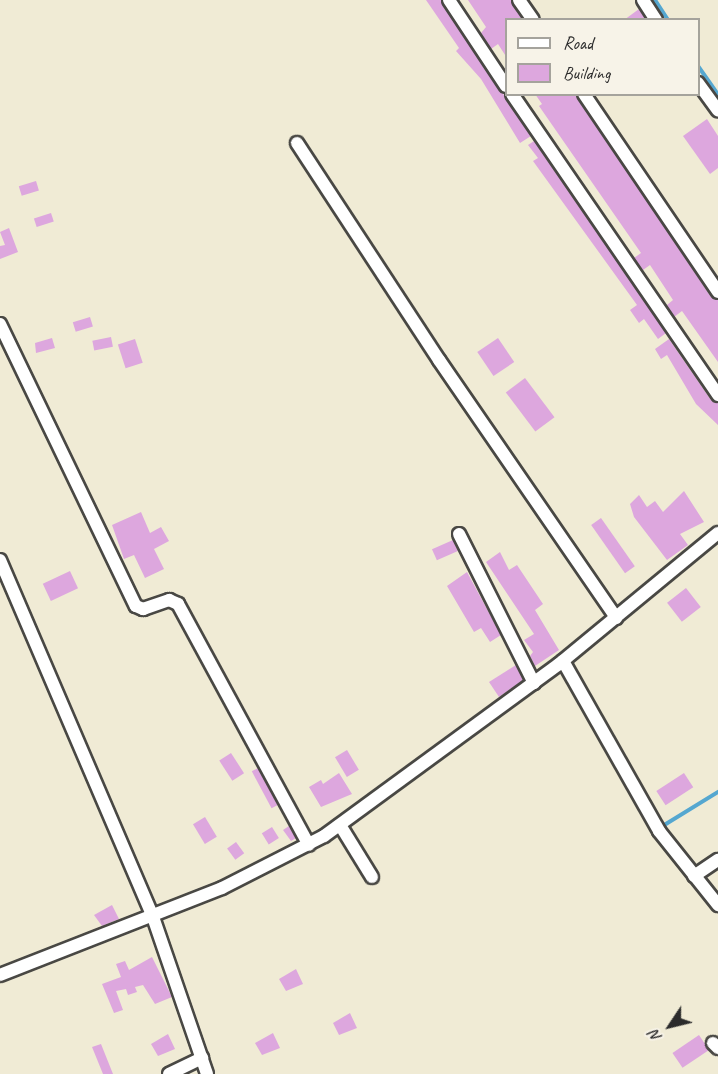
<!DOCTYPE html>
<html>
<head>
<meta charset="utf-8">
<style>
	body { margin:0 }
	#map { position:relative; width:718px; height:1074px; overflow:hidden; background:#f0ebd5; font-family:Caveat,sans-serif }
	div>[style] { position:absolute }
	.stream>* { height:4px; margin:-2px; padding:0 2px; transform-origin:2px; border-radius:2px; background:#55a7d0 }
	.building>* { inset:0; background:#dda7de; transform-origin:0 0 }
	.roads { filter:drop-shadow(2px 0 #494844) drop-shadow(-2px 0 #494844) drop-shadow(0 2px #494844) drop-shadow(0 -2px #494844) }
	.minor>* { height:12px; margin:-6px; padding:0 6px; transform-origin:6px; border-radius:6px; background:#fff }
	span { translate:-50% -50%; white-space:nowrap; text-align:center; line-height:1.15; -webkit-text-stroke:4.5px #f7f3e8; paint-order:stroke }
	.legend { position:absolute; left:505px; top:18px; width:195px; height:78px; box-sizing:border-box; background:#f7f3e8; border:2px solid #a5a39c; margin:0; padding:8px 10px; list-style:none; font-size:18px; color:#2b2b2b }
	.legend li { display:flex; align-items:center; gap:12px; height:30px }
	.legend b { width:30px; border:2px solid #a5a39c }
	.north { position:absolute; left:640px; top:996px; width:60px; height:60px; -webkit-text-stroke:4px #f7f3e8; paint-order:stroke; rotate:235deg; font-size:16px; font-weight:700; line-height:24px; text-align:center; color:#2b2b2b }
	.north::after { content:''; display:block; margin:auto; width:21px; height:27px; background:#2b2b2b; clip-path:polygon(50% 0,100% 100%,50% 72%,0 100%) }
</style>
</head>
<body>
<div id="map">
	<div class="stream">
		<div style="left:655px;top:0;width:24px;rotate:57deg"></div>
		<div style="left:698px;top:66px;width:35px;rotate:55deg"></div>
		<div style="left:661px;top:827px;width:67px;rotate:-31.6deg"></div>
	</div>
	<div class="building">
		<div style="clip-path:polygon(426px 0,441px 0,531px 136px,520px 143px,481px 79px,456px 51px,459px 48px)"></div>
		<div style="clip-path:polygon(468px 0,511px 0,523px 20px,507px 20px,507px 58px,498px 44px,491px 49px,481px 33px,486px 27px)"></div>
		<div style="clip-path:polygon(639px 9px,646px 20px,624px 20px)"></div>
		<div style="clip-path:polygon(535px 94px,576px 94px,711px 297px,718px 300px,718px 362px,682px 311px,674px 317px,667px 305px,673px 300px,650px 265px,643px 270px,634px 258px,641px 253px,539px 106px,542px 104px)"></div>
		<div style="clip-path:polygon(707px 119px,718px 136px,718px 168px,710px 174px,683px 136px)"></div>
		<div style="clip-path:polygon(534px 141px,666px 333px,658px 339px,644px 319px,639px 323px,630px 310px,637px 305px,533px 161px,538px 158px,528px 145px)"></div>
		<div style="left:36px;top:181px;width:10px;height:18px;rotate:73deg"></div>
		<div style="left:51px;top:213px;width:9px;height:18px;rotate:72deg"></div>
		<div style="clip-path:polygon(9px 228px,18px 252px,0 259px,0 246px,5px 245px,0 232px)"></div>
		<div style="left:90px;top:317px;width:10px;height:18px;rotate:73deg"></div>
		<div style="left:111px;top:337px;width:10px;height:19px;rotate:79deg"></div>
		<div style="clip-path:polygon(52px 338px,55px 348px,36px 353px,35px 343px)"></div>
		<div style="left:498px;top:338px;width:29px;height:25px;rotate:56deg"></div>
		<div style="left:135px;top:339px;width:25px;height:18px;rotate:72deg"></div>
		<div style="clip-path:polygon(669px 339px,711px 400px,718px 403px,718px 425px,696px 404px,667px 355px,661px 359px,655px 349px)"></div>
		<div style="left:525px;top:378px;width:49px;height:24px;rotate:53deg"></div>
		<div style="clip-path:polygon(684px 491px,704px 522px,680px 534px,688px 545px,667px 560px,634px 517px,630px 504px,639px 495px,647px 507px,655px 501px,663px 512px)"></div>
		<div style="clip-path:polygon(141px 512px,150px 533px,161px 527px,169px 541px,154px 549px,164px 569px,145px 578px,134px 555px,124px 559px,112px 525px)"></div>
		<div style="left:601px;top:518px;width:59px;height:12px;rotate:55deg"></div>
		<div style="left:453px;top:540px;width:12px;height:23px;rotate:66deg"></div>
		<div style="clip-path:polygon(500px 552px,509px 570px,517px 565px,543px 604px,535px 610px,559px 650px,535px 666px,530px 656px,533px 652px,524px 640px,534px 634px,486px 562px)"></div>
		<div style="left:70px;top:571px;width:19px;height:30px;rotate:65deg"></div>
		<div style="clip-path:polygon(467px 572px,501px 635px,490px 642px,481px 628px,474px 632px,447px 586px)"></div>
		<div style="left:686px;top:588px;width:24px;height:24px;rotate:52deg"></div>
		<div style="clip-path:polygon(516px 665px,523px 680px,499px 697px,489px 682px)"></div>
		<div style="left:347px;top:750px;width:23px;height:14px;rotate:59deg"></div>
		<div style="left:231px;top:753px;width:24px;height:14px;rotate:57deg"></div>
		<div style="left:258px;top:768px;width:42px;height:7px;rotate:62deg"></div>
		<div style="clip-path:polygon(339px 773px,352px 794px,321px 807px,309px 787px,321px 780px,323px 784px)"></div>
		<div style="left:684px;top:773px;width:17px;height:33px;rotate:57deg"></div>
		<div style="left:205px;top:817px;width:23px;height:14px;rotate:59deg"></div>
		<div style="clip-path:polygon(289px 826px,296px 838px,291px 841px,283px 830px)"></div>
		<div style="left:272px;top:827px;width:13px;height:12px;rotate:58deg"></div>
		<div style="left:236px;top:842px;width:14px;height:11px;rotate:54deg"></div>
		<div style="clip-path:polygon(112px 905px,119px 919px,102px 926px,94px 915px)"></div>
		<div style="clip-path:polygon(152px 957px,172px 997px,155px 1004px,143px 985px,135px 987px,137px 992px,128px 995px,126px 989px,116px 991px,123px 1010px,114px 1013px,102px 984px,121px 977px,116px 964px,125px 961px,129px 970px)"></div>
		<div style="clip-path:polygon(296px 969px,303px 984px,286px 991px,279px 979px)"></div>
		<div style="clip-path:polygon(350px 1013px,357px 1028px,339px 1035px,333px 1023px)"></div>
		<div style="clip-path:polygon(273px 1033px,280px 1048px,262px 1055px,255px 1043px)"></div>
		<div style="clip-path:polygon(168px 1034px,175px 1049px,158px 1056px,151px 1044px)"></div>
		<div style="left:699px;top:1035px;width:18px;height:32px;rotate:56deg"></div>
		<div style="clip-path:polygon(101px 1044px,113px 1074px,103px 1074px,92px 1047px)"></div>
	</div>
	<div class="roads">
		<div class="minor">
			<div style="left:449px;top:0;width:103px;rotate:56.5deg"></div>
			<div style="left:519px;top:0;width:24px;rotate:55deg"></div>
			<div style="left:643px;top:0;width:24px;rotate:57deg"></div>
			<div style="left:698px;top:83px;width:34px;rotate:54deg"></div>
			<div style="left:512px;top:94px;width:365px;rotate:55.6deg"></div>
			<div style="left:584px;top:94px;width:239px;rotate:55.9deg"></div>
			<div style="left:297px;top:143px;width:259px;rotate:56.8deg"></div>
			<div style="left:439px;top:360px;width:313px;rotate:55.5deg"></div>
			<div style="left:0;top:324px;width:313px;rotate:64.3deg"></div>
			<div style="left:136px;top:606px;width:8px;rotate:23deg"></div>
			<div style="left:143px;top:609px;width:28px;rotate:-19deg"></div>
			<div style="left:169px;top:600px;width:10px;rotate:24deg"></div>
			<div style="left:178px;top:604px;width:274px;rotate:61.5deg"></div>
			<div style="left:459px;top:534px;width:167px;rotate:63.3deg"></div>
			<div style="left:0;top:560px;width:388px;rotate:66.8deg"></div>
			<div style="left:153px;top:917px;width:166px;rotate:71deg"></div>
			<div style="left:563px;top:661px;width:195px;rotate:60.5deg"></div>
			<div style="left:659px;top:831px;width:95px;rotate:51.4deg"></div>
			<div style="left:340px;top:825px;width:61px;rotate:58.4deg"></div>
			<div style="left:694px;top:876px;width:29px;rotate:-34deg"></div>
			<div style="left:0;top:975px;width:238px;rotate:-21.4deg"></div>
			<div style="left:222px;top:888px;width:114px;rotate:-27deg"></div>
			<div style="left:324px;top:836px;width:291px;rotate:-36.2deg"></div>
			<div style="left:559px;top:664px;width:206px;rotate:-39.5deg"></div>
			<div style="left:713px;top:1043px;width:7px;rotate:45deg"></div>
			<div style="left:169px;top:1074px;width:37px;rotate:-26deg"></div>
		</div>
	</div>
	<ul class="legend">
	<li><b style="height:8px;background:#fff"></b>Road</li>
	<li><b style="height:16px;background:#dda7de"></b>Building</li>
	</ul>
	<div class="north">N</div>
</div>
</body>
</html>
